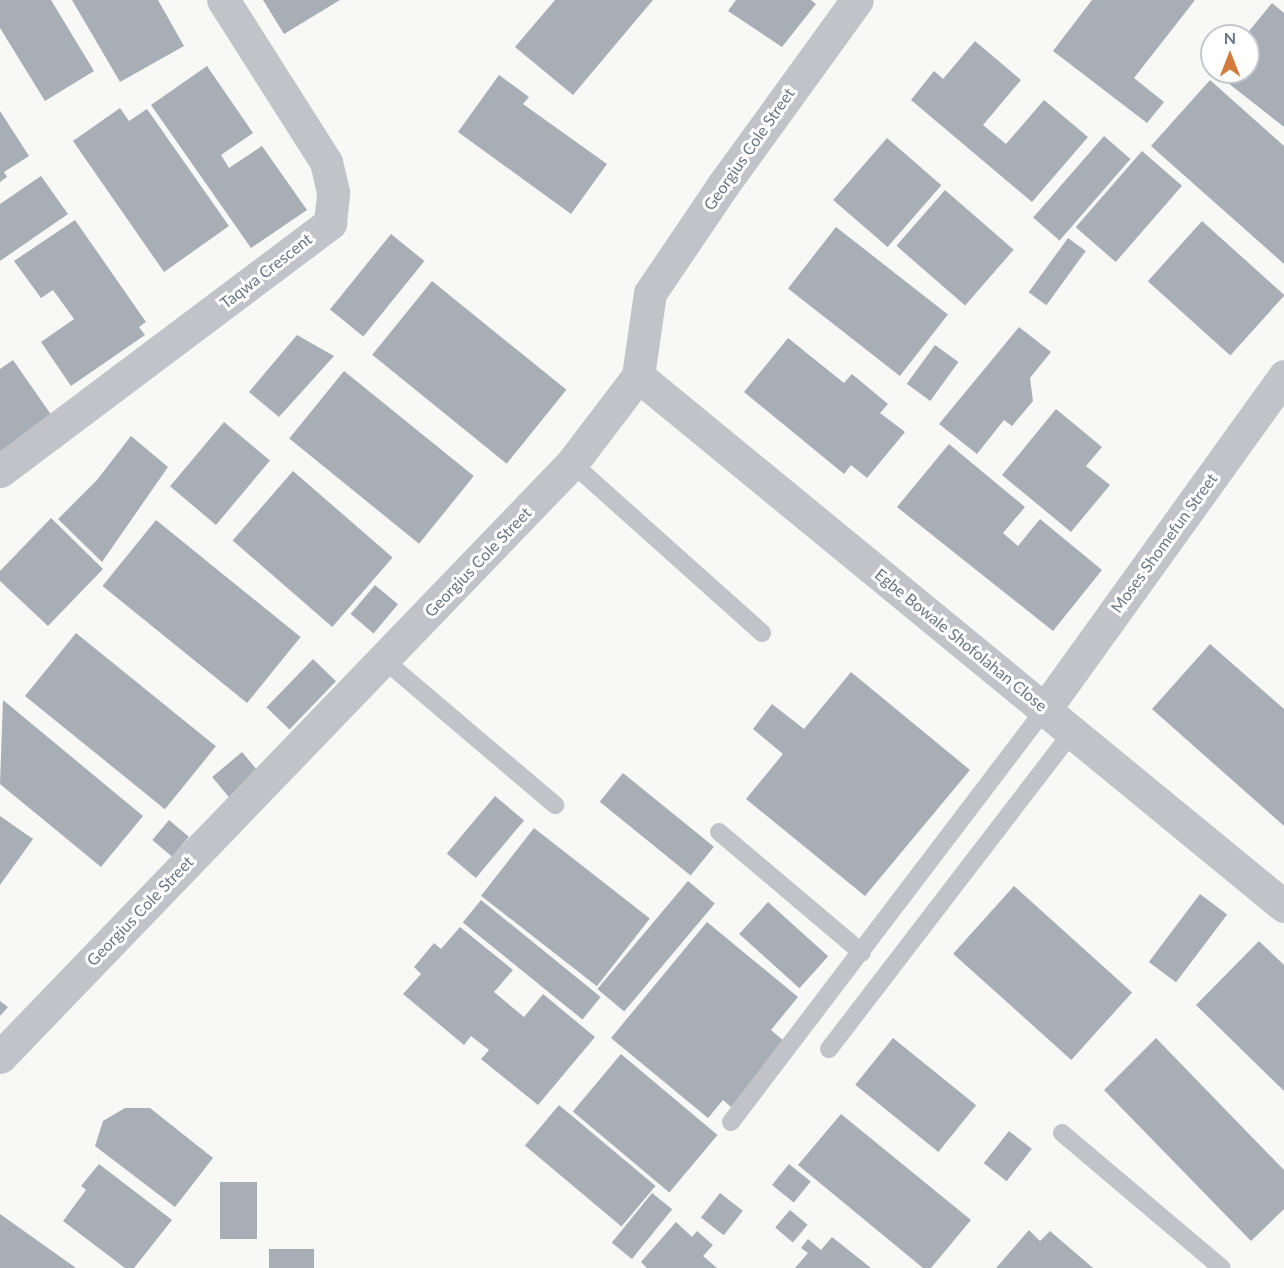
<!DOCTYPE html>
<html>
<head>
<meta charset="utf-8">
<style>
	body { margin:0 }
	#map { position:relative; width:1284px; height:1268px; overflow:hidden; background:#f8f9f7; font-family:Lato,sans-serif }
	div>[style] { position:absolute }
	.building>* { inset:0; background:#a8aeb5; transform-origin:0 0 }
	.service>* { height:18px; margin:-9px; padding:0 9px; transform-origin:9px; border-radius:9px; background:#c1c3c8 }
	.minor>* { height:33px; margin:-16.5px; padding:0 16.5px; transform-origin:16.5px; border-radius:16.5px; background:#c1c3c8 }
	span { translate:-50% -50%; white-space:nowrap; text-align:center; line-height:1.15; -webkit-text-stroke:6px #fff; paint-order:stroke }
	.street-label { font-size:16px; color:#6b7585 }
	.north { position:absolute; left:1200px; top:24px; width:60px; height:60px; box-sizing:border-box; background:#fff; border:2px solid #c4c8ce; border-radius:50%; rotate:0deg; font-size:16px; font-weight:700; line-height:24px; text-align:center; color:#6b7585 }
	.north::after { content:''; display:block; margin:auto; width:21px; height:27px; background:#d37a3d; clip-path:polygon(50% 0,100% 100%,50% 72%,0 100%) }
</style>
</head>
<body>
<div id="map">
	<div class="building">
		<div style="clip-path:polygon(0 0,51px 0,94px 71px,45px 101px,0 28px)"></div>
		<div style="clip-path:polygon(72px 0,158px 0,184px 46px,120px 82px)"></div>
		<div style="clip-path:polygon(263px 0,340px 0,284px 34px)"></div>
		<div style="clip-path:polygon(555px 0,653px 0,573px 95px,515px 47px)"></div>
		<div style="clip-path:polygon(736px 0,811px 0,816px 4px,782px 47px,728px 11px)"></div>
		<div style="clip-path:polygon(1092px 0,1195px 0,1134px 78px,1164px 102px,1147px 123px,1053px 51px)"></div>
		<div style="clip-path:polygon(1272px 3px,1284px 13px,1284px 127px,1214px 72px,1248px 72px,1245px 36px)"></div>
		<div style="clip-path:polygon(975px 41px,1021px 80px,983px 125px,1006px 144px,1044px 100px,1088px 137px,1032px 202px,911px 100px,934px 71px,943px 79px)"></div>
		<div style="clip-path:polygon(207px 66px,253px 133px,221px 155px,229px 168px,262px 146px,307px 210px,251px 248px,151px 105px)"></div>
		<div style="clip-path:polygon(499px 75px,529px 97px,523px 104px,607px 164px,571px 214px,458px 132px)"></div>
		<div style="clip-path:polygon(1210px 80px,1284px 146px,1284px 264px,1151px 146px)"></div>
		<div style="clip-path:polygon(120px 108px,129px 121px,147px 109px,229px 226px,164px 272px,73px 141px)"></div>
		<div style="clip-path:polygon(0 111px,29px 156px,4px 172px,7px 177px,0 182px)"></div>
		<div style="left:1104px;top:136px;width:35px;height:108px;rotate:41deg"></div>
		<div style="left:887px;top:138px;width:72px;height:82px;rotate:41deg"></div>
		<div style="left:1142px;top:151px;width:53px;height:101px;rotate:41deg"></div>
		<div style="clip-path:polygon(41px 176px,68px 214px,0 261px,0 204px)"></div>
		<div style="left:945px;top:190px;width:91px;height:74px;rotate:41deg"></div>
		<div style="clip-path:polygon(75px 220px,146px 322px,139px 327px,145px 335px,71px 386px,41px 342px,74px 319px,53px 290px,41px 298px,14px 261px)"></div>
		<div style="left:1202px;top:221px;width:111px;height:81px;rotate:42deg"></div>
		<div style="left:836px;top:227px;width:142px;height:78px;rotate:38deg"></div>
		<div style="left:391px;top:234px;width:43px;height:97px;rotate:39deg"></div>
		<div style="left:1068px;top:238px;width:22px;height:67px;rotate:36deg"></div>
		<div style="left:432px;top:281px;width:173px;height:95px;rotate:39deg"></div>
		<div style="clip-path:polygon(1019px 327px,1051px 352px,1030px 378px,1033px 401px,1012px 426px,1004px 420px,977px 454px,939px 424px)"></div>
		<div style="clip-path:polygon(297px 335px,334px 356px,279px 417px,249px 392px)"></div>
		<div style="clip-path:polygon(788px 338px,844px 383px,852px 374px,888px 404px,880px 413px,905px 432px,867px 478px,851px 465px,844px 474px,744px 392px)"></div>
		<div style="left:935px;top:345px;width:29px;height:48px;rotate:36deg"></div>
		<div style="clip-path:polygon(13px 360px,52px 416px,0 452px,0 369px)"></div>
		<div style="left:344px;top:371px;width:167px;height:87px;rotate:39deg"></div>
		<div style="clip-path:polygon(1056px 409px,1102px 447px,1086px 466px,1110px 485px,1071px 532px,1002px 475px)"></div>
		<div style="left:224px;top:422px;width:60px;height:84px;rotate:40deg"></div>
		<div style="clip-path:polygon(131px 436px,168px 467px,102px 562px,58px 519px,97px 480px)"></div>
		<div style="clip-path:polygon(949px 444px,1025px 507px,1003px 533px,1018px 546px,1040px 519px,1102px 570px,1053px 631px,897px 507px)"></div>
		<div style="left:293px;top:471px;width:132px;height:92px;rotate:41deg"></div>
		<div style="clip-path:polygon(51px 518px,103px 569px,48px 626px,0 581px,0 571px)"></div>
		<div style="left:156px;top:520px;width:186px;height:85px;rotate:39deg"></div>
		<div style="left:375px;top:585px;width:30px;height:38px;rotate:40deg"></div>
		<div style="left:76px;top:633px;width:180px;height:81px;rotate:39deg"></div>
		<div style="clip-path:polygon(1210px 644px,1284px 709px,1284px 826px,1152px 709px)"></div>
		<div style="left:313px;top:659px;width:32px;height:67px;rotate:44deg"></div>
		<div style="clip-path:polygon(851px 672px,970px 770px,865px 896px,746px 799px,783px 754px,753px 729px,772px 704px,804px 729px)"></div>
		<div style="clip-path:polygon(3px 700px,143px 816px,101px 867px,0 784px)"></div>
		<div style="left:242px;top:752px;width:26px;height:39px;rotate:50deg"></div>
		<div style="left:623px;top:773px;width:117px;height:37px;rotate:39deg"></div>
		<div style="left:495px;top:796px;width:38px;height:75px;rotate:40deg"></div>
		<div style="clip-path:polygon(0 816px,33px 839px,0 885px)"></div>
		<div style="left:169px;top:820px;width:26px;height:26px;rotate:40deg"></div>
		<div style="left:534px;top:828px;width:147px;height:86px;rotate:38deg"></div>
		<div style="left:688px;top:881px;width:35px;height:141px;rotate:40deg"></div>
		<div style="left:1014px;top:886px;width:159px;height:91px;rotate:42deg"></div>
		<div style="left:1200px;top:894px;width:34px;height:85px;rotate:37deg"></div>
		<div style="left:481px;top:900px;width:154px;height:29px;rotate:39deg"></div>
		<div style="left:768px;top:902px;width:81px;height:43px;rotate:42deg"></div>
		<div style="clip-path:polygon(707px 922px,798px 997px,771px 1030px,785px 1042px,731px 1107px,723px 1100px,708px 1118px,611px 1038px)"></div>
		<div style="clip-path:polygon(460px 927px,513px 970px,494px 992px,524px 1017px,543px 994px,595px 1037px,538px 1105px,481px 1059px,489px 1050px,471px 1036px,464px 1045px,403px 994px,421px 974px,414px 967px,434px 943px,441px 949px)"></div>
		<div style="clip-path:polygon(1259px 941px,1284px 965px,1284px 1091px,1196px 1005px)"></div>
		<div style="clip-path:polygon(0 1001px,8px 1007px,0 1016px)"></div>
		<div style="left:893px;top:1038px;width:107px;height:60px;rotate:39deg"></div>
		<div style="clip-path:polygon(1156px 1038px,1284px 1170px,1284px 1209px,1251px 1241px,1104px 1090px)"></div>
		<div style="left:621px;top:1054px;width:126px;height:75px;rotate:40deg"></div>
		<div style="left:559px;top:1105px;width:126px;height:53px;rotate:40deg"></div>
		<div style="clip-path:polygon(125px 1108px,150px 1108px,213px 1158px,175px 1207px,95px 1146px,103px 1121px)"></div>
		<div style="clip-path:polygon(841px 1114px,971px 1220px,931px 1268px,923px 1268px,798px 1165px)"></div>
		<div style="left:1009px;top:1131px;width:29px;height:41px;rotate:38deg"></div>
		<div style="clip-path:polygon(99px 1164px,172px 1220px,134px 1268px,125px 1268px,63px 1221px,86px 1190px,81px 1186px)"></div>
		<div style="left:789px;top:1164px;width:28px;height:27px;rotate:39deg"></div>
		<div style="left:220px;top:1182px;width:37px;height:57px"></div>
		<div style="left:652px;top:1193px;width:26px;height:64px;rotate:39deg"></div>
		<div style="left:720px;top:1193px;width:29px;height:31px;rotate:38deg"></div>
		<div style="left:790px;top:1210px;width:23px;height:23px;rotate:40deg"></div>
		<div style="clip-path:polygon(0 1214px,76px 1268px,0 1268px)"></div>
		<div style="clip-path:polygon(676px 1222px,692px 1237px,697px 1231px,713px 1245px,703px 1256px,717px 1268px,647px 1268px,641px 1262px)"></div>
		<div style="clip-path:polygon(1029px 1230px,1040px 1241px,1050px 1231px,1093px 1268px,996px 1268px)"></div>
		<div style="clip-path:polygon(832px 1237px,871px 1268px,795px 1268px,808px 1253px,801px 1248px,808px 1239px,821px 1250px)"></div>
		<div style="left:269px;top:1249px;width:45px;height:19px"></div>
	</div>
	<div class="service">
		<div style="left:572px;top:463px;width:255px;rotate:41.8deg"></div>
		<div style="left:383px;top:659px;width:226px;rotate:40.3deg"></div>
		<div style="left:719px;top:832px;width:187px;rotate:40.2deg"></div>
		<div style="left:829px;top:1049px;width:402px;rotate:-52.5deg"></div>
		<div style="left:731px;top:1122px;width:519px;rotate:-52.75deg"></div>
		<div style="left:1062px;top:1133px;width:209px;rotate:40.2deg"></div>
	</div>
	<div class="minor">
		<div style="left:638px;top:376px;width:836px;rotate:39.37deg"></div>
		<div style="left:0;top:471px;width:413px;rotate:-36.9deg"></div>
		<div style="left:330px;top:223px;width:31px;rotate:-84deg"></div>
		<div style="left:333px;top:192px;width:31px;rotate:-103deg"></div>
		<div style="left:326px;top:162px;width:192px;rotate:-122.4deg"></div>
		<div style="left:1045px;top:709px;width:410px;rotate:-54.3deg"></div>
		<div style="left:0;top:1057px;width:825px;rotate:-46.08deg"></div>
		<div style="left:572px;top:463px;width:109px;rotate:-52.8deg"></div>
		<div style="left:638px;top:376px;width:84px;rotate:-81.8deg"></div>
		<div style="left:650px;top:293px;width:130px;rotate:-55.9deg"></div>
		<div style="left:723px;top:185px;width:228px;rotate:-54.1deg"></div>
	</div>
	<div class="street-label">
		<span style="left:749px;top:149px;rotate:-55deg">Georgius Cole Street</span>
		<span style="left:266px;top:271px;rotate:-38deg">Taqwa Crescent</span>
		<span style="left:1164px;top:543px;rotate:-54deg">Moses Shomefun Street</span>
		<span style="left:478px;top:562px;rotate:-46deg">Georgius Cole Street</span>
		<span style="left:961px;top:640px;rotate:39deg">Egbe Bowale Shofolahan Close</span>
		<span style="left:140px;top:911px;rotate:-46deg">Georgius Cole Street</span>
	</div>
	<div class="north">N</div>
</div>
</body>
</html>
